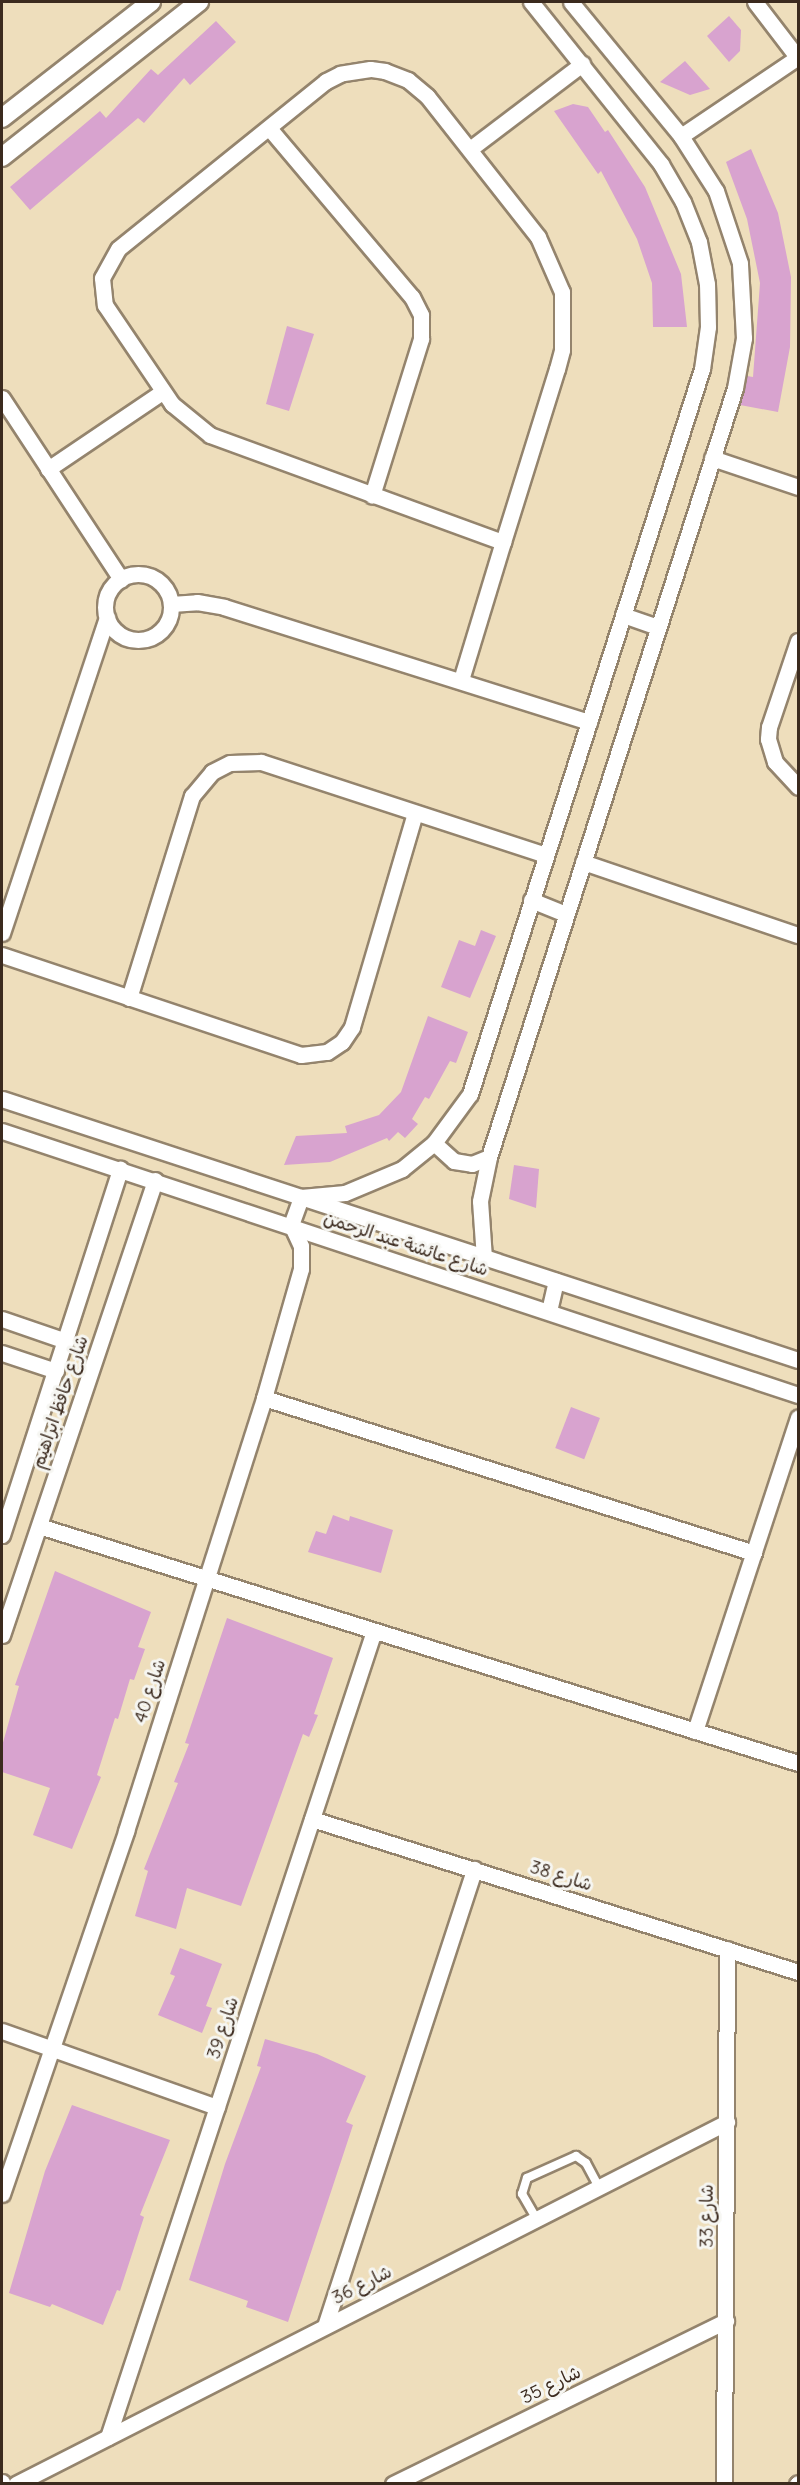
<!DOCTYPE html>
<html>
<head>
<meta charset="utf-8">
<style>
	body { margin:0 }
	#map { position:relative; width:800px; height:2485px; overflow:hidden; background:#eedebc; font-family:Delius,"Playpen Sans Arabic",sans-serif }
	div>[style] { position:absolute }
	.building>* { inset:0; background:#d8a3cf; transform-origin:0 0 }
	.roads { filter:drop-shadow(2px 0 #94846d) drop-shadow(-2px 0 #94846d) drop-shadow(0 2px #94846d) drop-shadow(0 -2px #94846d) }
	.service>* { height:8px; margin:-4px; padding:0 4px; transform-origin:4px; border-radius:4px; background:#fff }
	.minor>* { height:15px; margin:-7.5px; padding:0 7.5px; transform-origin:7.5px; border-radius:7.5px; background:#fff }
	.minor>.ring { margin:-7.5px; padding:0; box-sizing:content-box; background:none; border:15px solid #fff; border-radius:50% }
	.tertiary>* { height:18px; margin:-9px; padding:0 9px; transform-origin:9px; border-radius:9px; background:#fff }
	span { translate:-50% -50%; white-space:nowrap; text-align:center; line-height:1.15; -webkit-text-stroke:6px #f6f6f2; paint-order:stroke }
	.street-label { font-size:18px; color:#3b2a1e }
	.frame { position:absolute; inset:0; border:3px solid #3b2a1e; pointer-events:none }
</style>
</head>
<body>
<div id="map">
	<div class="building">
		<div style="clip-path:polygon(729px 16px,741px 30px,740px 51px,729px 62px,707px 36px)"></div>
		<div style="clip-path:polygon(216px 21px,236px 42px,190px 85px,184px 78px,144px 123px,138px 118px,30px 210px,10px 187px,100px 111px,106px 118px,151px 69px,158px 75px)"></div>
		<div style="clip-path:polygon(685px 61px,710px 89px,690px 95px,660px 82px)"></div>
		<div style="clip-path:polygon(573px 104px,588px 107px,605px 132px,608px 130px,645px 187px,681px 274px,687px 327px,653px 327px,652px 283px,637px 239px,601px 171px,598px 174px,554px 111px)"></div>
		<div style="clip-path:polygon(751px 149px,778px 213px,791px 277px,790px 347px,778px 412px,740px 405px,747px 376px,753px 377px,760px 283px,747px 219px,726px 162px)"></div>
		<div style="clip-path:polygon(287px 326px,314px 334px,289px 411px,266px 404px)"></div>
		<div style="clip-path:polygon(481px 930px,496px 936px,470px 998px,441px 987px,459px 940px,475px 946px)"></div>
		<div style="clip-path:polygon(428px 1016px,468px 1032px,456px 1063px,450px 1061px,429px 1099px,425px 1097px,412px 1119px,418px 1124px,405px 1138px,398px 1132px,389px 1141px,387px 1138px,330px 1162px,284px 1165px,296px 1136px,347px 1133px,345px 1126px,379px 1115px,401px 1092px)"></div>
		<div style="clip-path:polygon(514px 1165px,539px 1169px,536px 1208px,509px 1199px)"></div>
		<div style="left:571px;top:1407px;width:31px;height:44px;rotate:21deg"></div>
		<div style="clip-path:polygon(333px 1515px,349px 1521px,350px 1516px,393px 1530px,381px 1573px,308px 1552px,316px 1531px,326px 1534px)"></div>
		<div style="clip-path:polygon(55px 1571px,151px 1612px,138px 1647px,145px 1649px,134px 1680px,130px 1679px,118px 1719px,115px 1718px,97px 1775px,101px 1777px,72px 1849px,33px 1835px,50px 1788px,2px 1772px,2px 1746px,19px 1686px,15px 1685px)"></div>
		<div style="clip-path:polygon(227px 1618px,333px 1658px,314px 1714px,318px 1715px,309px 1737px,303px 1734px,241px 1906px,187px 1888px,176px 1929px,135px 1916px,148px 1871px,144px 1869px,178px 1783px,174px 1782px,189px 1744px,185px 1743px)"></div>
		<div style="clip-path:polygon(180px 1948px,222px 1964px,206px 2006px,212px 2008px,202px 2033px,158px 2015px,175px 1976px,170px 1974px)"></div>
		<div style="clip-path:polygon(265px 2039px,317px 2054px,366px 2076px,346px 2122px,353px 2125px,288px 2322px,246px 2307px,248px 2301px,189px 2280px,225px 2164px,261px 2067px,257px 2066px)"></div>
		<div style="clip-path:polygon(72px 2105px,170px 2140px,140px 2215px,144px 2217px,120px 2291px,117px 2290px,103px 2325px,52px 2304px,50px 2307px,9px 2293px,45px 2171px)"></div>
	</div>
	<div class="roads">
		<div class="service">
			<div style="left:536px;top:2218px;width:28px;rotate:-120deg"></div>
			<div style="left:522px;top:2194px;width:17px;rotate:-73deg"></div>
			<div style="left:527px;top:2178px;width:54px;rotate:-24.2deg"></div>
			<div style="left:576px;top:2156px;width:12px;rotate:35deg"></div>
			<div style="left:586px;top:2163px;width:26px;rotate:62deg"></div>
		</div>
		<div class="minor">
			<div style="left:755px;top:2px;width:71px;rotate:52.5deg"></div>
			<div style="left:269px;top:128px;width:221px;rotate:49.8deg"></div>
			<div style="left:412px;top:297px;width:20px;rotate:63deg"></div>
			<div style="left:421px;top:315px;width:24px;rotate:90deg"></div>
			<div style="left:421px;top:339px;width:164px;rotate:107.4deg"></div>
			<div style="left:681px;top:136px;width:141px;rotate:-34deg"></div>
			<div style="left:470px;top:149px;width:141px;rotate:-37.2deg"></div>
			<div style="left:2px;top:398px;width:217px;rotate:56.7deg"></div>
			<div style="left:712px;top:458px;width:91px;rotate:18.6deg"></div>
			<div style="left:48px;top:469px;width:138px;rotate:-34deg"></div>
			<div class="ring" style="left:105px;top:574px;width:51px;height:51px"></div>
			<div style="left:171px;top:604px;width:26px;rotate:-4deg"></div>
			<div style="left:197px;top:602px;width:27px;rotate:10deg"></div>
			<div style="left:224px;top:607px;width:383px;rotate:17.5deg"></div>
			<div style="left:623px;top:615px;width:37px;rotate:19deg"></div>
			<div style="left:798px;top:641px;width:91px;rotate:108.6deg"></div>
			<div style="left:769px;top:727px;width:12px;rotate:95deg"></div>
			<div style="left:768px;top:739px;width:24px;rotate:73deg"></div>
			<div style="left:775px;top:762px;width:34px;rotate:47deg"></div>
			<div style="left:461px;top:680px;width:144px;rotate:-73.1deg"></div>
			<div style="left:503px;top:542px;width:181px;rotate:-72.7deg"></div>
			<div style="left:557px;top:369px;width:20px;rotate:-75deg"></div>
			<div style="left:562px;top:350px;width:58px;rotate:-90deg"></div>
			<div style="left:562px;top:292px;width:60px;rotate:-113.6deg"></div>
			<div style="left:538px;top:237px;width:179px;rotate:-128.2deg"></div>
			<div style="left:427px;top:96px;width:25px;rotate:-140deg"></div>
			<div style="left:408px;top:80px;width:25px;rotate:-159deg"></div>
			<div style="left:385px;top:71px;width:15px;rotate:-172deg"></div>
			<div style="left:370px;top:69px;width:30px;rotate:171deg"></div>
			<div style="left:340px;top:74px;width:16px;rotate:153deg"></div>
			<div style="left:326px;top:81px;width:267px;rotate:141.1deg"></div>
			<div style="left:118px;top:249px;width:33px;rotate:119deg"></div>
			<div style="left:102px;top:278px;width:27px;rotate:84deg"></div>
			<div style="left:105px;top:305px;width:120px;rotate:55.9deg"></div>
			<div style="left:172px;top:404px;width:49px;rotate:39.2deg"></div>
			<div style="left:210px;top:435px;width:312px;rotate:20.1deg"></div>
			<div style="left:583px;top:862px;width:227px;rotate:18.8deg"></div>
			<div style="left:531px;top:900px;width:38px;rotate:22deg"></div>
			<div style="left:2px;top:933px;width:333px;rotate:-71.6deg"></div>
			<div style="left:2px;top:955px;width:315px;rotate:18.5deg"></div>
			<div style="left:301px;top:1055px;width:26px;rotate:-7deg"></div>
			<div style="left:327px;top:1052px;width:18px;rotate:-34deg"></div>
			<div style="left:342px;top:1042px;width:18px;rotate:-56deg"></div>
			<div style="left:352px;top:1027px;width:223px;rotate:-73.6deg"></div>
			<div style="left:129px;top:998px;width:212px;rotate:-72.7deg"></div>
			<div style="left:192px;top:796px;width:31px;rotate:-50deg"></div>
			<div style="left:212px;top:772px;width:20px;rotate:-27deg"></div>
			<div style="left:230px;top:763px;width:31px;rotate:-2deg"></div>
			<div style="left:261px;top:762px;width:299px;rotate:18.1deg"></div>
			<div style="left:2px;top:1099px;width:838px;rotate:18.15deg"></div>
			<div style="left:2px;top:1131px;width:839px;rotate:18.35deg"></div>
			<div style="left:434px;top:1143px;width:27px;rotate:42deg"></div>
			<div style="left:454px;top:1161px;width:18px;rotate:9deg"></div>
			<div style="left:472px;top:1164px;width:18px;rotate:-22deg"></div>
			<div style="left:484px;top:1258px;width:57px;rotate:-94deg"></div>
			<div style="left:480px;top:1201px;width:45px;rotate:-78.4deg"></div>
			<div style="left:489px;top:1157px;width:807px;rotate:-72.26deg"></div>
			<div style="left:735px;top:388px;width:51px;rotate:-79.8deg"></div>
			<div style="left:744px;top:338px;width:75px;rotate:-93.1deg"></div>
			<div style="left:740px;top:263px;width:76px;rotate:-108.4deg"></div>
			<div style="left:716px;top:191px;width:65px;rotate:-122.5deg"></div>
			<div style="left:681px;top:136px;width:173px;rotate:-129.4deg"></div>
			<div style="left:549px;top:1311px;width:31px;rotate:-77deg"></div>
			<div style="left:2px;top:1319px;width:68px;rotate:19deg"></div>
			<div style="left:2px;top:1353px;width:57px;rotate:18.4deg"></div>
			<div style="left:264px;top:1398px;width:514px;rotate:17.55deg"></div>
			<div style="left:39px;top:1526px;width:795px;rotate:17.34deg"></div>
			<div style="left:2px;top:1535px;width:385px;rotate:-72.1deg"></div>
			<div style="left:2px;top:1635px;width:480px;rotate:-71.4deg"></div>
			<div style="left:695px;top:1731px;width:330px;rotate:-71.8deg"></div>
			<div style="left:312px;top:1819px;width:510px;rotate:17.47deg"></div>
			<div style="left:2px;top:2031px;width:228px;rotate:19.5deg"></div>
			<div style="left:2px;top:2194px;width:384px;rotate:-71.1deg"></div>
			<div style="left:126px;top:1831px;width:454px;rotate:-72.3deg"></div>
			<div style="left:264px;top:1398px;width:134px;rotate:-74deg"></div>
			<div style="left:301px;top:1269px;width:23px;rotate:-90deg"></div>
			<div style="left:301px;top:1246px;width:23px;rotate:-115deg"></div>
			<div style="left:291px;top:1225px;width:30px;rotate:-70deg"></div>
			<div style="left:301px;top:1197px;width:44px;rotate:-5.2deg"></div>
			<div style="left:345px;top:1193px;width:62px;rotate:-22.8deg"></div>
			<div style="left:402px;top:1169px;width:41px;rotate:-39.1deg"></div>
			<div style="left:434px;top:1143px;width:61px;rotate:-53.7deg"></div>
			<div style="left:470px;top:1094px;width:761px;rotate:-72.26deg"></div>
			<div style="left:702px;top:369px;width:42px;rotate:-81.9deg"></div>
			<div style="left:708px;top:327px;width:43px;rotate:-91.3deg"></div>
			<div style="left:707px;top:284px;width:43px;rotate:-100.8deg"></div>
			<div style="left:699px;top:242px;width:43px;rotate:-111.8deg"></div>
			<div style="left:683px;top:202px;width:44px;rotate:-120.1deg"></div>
			<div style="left:661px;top:164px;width:208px;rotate:-128.7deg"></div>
			<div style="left:325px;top:2326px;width:481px;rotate:-71.9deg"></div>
			<div style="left:108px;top:2437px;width:849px;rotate:-71.74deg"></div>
			<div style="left:2px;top:2482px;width:2px;rotate:90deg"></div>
			<div style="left:16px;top:2484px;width:798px;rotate:-26.98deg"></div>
			<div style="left:393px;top:2484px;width:371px;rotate:-26.1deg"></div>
			<div style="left:724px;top:2484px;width:535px;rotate:-89.68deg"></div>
			<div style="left:797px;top:2484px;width:1px;rotate:-45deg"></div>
		</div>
		<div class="tertiary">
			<div style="left:2px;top:118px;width:189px;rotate:-37.9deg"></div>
			<div style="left:2px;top:157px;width:251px;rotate:-38.2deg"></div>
		</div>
	</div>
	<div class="street-label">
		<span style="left:406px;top:1244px;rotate:18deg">شارع عائشة عبد الرحمن</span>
		<span style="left:60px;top:1402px;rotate:-71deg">شارع حافظ ابراهيم</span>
		<span style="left:150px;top:1691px;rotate:-72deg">شارع 40</span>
		<span style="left:561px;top:1876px;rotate:17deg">شارع 38</span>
		<span style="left:223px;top:2028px;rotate:-72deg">شارع 39</span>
		<span style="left:707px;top:2216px;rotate:-90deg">شارع 33</span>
		<span style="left:362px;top:2285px;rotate:-27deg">شارع 36</span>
		<span style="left:551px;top:2385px;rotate:-26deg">شارع 35</span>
	</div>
	<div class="frame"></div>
</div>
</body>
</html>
